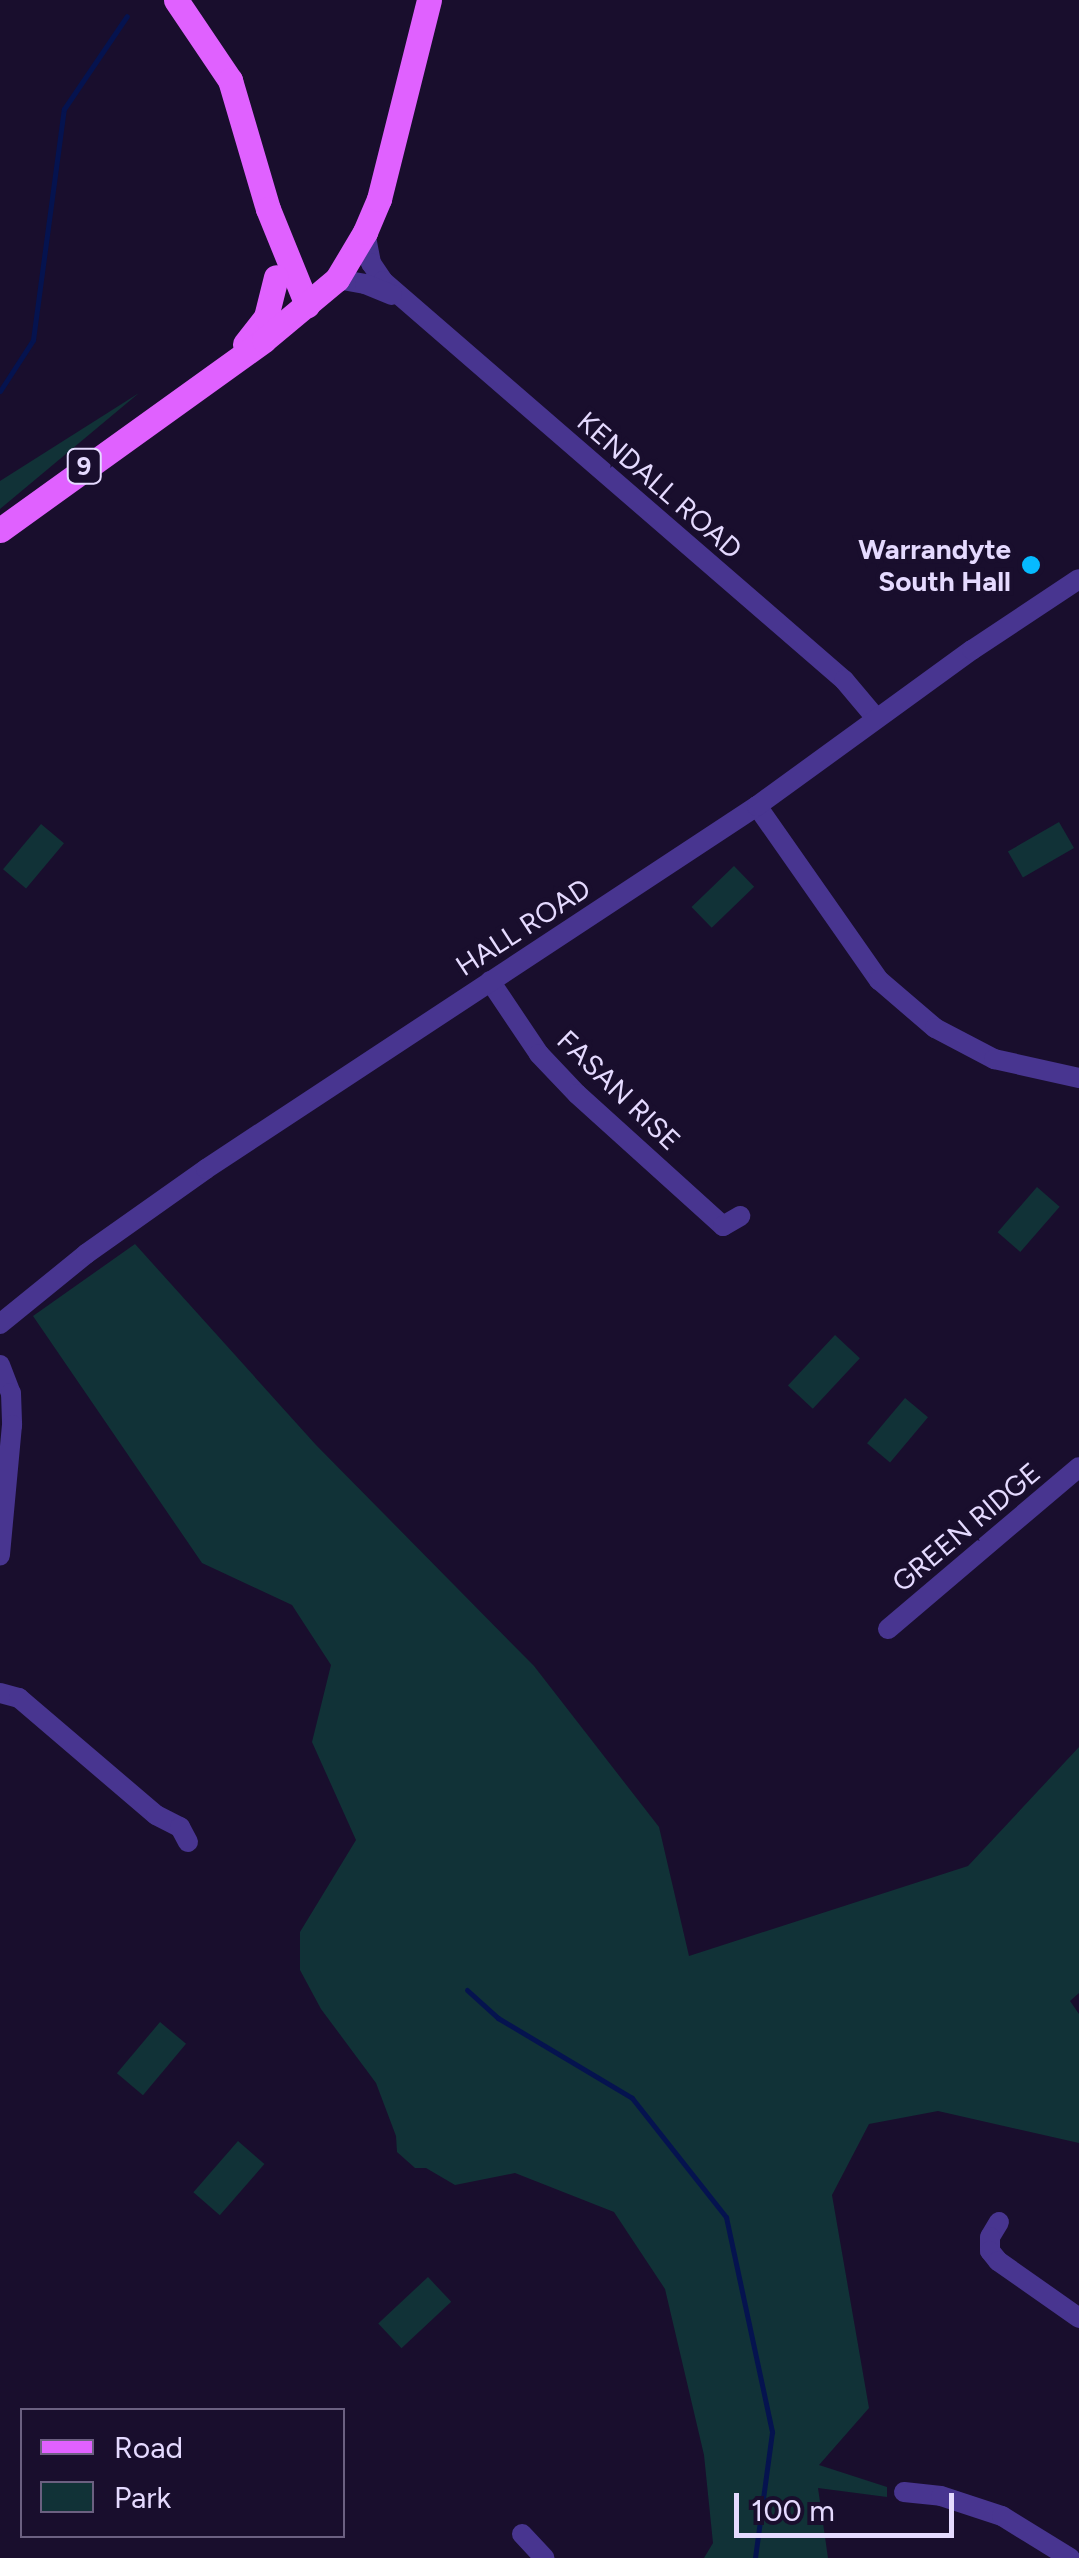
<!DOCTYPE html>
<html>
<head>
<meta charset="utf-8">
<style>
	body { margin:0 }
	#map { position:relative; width:1079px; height:2558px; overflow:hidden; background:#190e2d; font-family:Figtree,sans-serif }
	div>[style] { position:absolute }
	.green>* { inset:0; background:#113237; transform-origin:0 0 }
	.stream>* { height:5px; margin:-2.5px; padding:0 2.5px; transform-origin:2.5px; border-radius:2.5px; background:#05134f }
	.minor>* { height:20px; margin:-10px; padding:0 10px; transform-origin:10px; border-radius:10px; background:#483590 }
	.major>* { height:25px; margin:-12.5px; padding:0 12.5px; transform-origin:12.5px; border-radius:12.5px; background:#e061ff }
	.dots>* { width:28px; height:28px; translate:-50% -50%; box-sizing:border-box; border:5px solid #190e2d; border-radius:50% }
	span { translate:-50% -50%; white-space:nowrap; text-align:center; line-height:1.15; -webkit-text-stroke:9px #190e2d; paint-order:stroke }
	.shield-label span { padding:2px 8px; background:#190e2d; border:2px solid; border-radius:8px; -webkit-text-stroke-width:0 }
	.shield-label { font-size:25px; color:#e5daff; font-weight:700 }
	.street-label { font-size:28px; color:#e5daff }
	.poi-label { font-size:28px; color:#e5daff; font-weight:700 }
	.right { translate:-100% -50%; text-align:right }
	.legend { position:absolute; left:20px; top:2408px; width:325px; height:130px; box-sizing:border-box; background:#190e2d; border:2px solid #6b6081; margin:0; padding:12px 18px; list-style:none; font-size:30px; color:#e5daff }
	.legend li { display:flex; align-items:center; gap:20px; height:50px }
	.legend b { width:50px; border:2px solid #6b6081 }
	.scale { position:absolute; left:734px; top:2493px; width:220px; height:45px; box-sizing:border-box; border:5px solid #e5daff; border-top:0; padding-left:12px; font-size:30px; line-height:35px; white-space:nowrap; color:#e5daff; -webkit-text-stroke:8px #190e2d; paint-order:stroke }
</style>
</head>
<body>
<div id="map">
	<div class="green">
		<div style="clip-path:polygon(139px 393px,0 509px,0 481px)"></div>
		<div style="left:1059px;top:822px;width:30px;height:59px;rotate:60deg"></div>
		<div style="left:41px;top:824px;width:30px;height:59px;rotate:40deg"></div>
		<div style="left:734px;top:866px;width:29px;height:59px;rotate:46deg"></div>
		<div style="left:1037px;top:1187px;width:30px;height:60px;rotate:41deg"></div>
		<div style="clip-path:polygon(135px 1244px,316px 1445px,534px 1666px,659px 1827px,689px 1956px,968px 1866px,1079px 1747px,1079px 1993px,1070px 2001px,1079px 2014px,1079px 2143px,938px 2111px,869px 2124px,832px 2195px,869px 2408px,819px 2465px,887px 2487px,887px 2497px,818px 2488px,828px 2558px,704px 2558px,713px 2543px,704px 2455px,665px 2289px,614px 2212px,515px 2173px,455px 2185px,426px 2168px,415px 2168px,397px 2152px,396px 2136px,376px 2083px,321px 2009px,300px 1970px,300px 1932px,356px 1840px,312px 1742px,331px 1665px,292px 1605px,202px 1563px,33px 1316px)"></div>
		<div style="left:835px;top:1335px;width:34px;height:69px;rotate:43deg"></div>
		<div style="left:905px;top:1398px;width:30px;height:59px;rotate:40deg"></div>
		<div style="left:160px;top:2022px;width:34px;height:67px;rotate:40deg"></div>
		<div style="left:238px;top:2141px;width:35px;height:68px;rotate:41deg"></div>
		<div style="left:428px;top:2277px;width:34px;height:68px;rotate:47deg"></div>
	</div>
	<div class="stream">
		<div style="left:0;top:391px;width:61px;rotate:-57.1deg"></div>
		<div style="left:33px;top:340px;width:233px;rotate:-82.4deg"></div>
		<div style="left:64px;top:109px;width:112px;rotate:-55.9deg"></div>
		<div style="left:467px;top:1990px;width:42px;rotate:42.1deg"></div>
		<div style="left:498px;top:2018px;width:156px;rotate:30.8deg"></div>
		<div style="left:632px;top:2098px;width:152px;rotate:51.7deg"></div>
		<div style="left:726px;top:2217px;width:220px;rotate:77.9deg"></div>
		<div style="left:772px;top:2432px;width:127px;rotate:97.7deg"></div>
	</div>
	<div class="minor">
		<div style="left:365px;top:232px;width:32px;rotate:79deg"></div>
		<div style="left:371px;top:263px;width:22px;rotate:56deg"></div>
		<div style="left:383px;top:281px;width:610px;rotate:40.88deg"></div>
		<div style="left:844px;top:680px;width:50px;rotate:49.9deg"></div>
		<div style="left:337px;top:279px;width:28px;rotate:10deg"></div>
		<div style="left:365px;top:284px;width:29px;rotate:22deg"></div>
		<div style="left:757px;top:806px;width:213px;rotate:55deg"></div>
		<div style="left:879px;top:980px;width:74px;rotate:40.6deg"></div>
		<div style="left:935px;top:1028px;width:67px;rotate:27.7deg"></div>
		<div style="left:994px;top:1059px;width:87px;rotate:12.6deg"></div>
		<div style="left:490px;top:981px;width:88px;rotate:56.1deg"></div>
		<div style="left:539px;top:1054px;width:55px;rotate:46.5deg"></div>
		<div style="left:577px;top:1094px;width:197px;rotate:42.1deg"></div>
		<div style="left:723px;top:1226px;width:20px;rotate:-30deg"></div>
		<div style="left:0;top:1324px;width:111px;rotate:-39.1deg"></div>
		<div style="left:86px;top:1254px;width:147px;rotate:-35.3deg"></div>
		<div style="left:206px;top:1169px;width:660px;rotate:-33.38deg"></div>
		<div style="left:757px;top:806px;width:266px;rotate:-36deg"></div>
		<div style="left:972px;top:650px;width:128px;rotate:-33.6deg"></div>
		<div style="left:0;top:1365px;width:30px;rotate:69deg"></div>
		<div style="left:11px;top:1393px;width:32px;rotate:88deg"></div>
		<div style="left:12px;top:1425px;width:131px;rotate:95.3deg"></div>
		<div style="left:888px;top:1629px;width:250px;rotate:-40.3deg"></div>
		<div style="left:0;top:1693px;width:20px;rotate:15deg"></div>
		<div style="left:19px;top:1698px;width:180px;rotate:40.5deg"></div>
		<div style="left:156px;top:1815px;width:27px;rotate:27deg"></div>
		<div style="left:180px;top:1827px;width:17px;rotate:62deg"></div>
		<div style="left:999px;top:2222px;width:17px;rotate:121deg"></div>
		<div style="left:990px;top:2237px;width:14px;rotate:90deg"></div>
		<div style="left:990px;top:2251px;width:13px;rotate:51deg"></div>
		<div style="left:998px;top:2261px;width:99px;rotate:35.1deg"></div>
		<div style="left:904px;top:2492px;width:37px;rotate:6deg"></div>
		<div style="left:941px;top:2496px;width:64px;rotate:18.2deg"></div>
		<div style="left:1002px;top:2516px;width:80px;rotate:31.7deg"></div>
		<div style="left:522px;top:2534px;width:33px;rotate:47deg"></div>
	</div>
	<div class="major">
		<div style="left:176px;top:0;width:97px;rotate:56deg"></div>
		<div style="left:230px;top:80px;width:134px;rotate:73.6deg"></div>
		<div style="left:268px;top:209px;width:104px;rotate:67.9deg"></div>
		<div style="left:245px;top:344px;width:34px;rotate:-52deg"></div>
		<div style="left:266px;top:317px;width:41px;rotate:-76deg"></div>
		<div style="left:0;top:530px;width:325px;rotate:-35.7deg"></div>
		<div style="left:264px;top:340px;width:95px;rotate:-39.9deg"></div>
		<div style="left:337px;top:279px;width:55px;rotate:-59.2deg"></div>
		<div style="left:365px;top:232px;width:36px;rotate:-67deg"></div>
		<div style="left:379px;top:199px;width:205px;rotate:-75.9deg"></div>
	</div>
	<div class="dots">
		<div style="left:1031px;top:565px;background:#06baff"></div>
	</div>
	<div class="shield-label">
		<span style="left:84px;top:466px">9</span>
	</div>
	<div class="street-label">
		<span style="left:660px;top:485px;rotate:41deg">KENDALL ROAD</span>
		<span style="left:523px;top:927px;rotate:-33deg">HALL ROAD</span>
		<span style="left:619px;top:1090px;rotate:44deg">FASAN RISE</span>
		<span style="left:966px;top:1527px;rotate:-40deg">GREEN RIDGE</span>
	</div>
	<div class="poi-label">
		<span class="right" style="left:1011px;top:565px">Warrandyte<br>South Hall</span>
	</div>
	<ul class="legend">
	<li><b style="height:12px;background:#e061ff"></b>Road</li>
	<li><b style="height:28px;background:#113237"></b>Park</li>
	</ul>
	<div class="scale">100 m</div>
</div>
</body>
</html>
